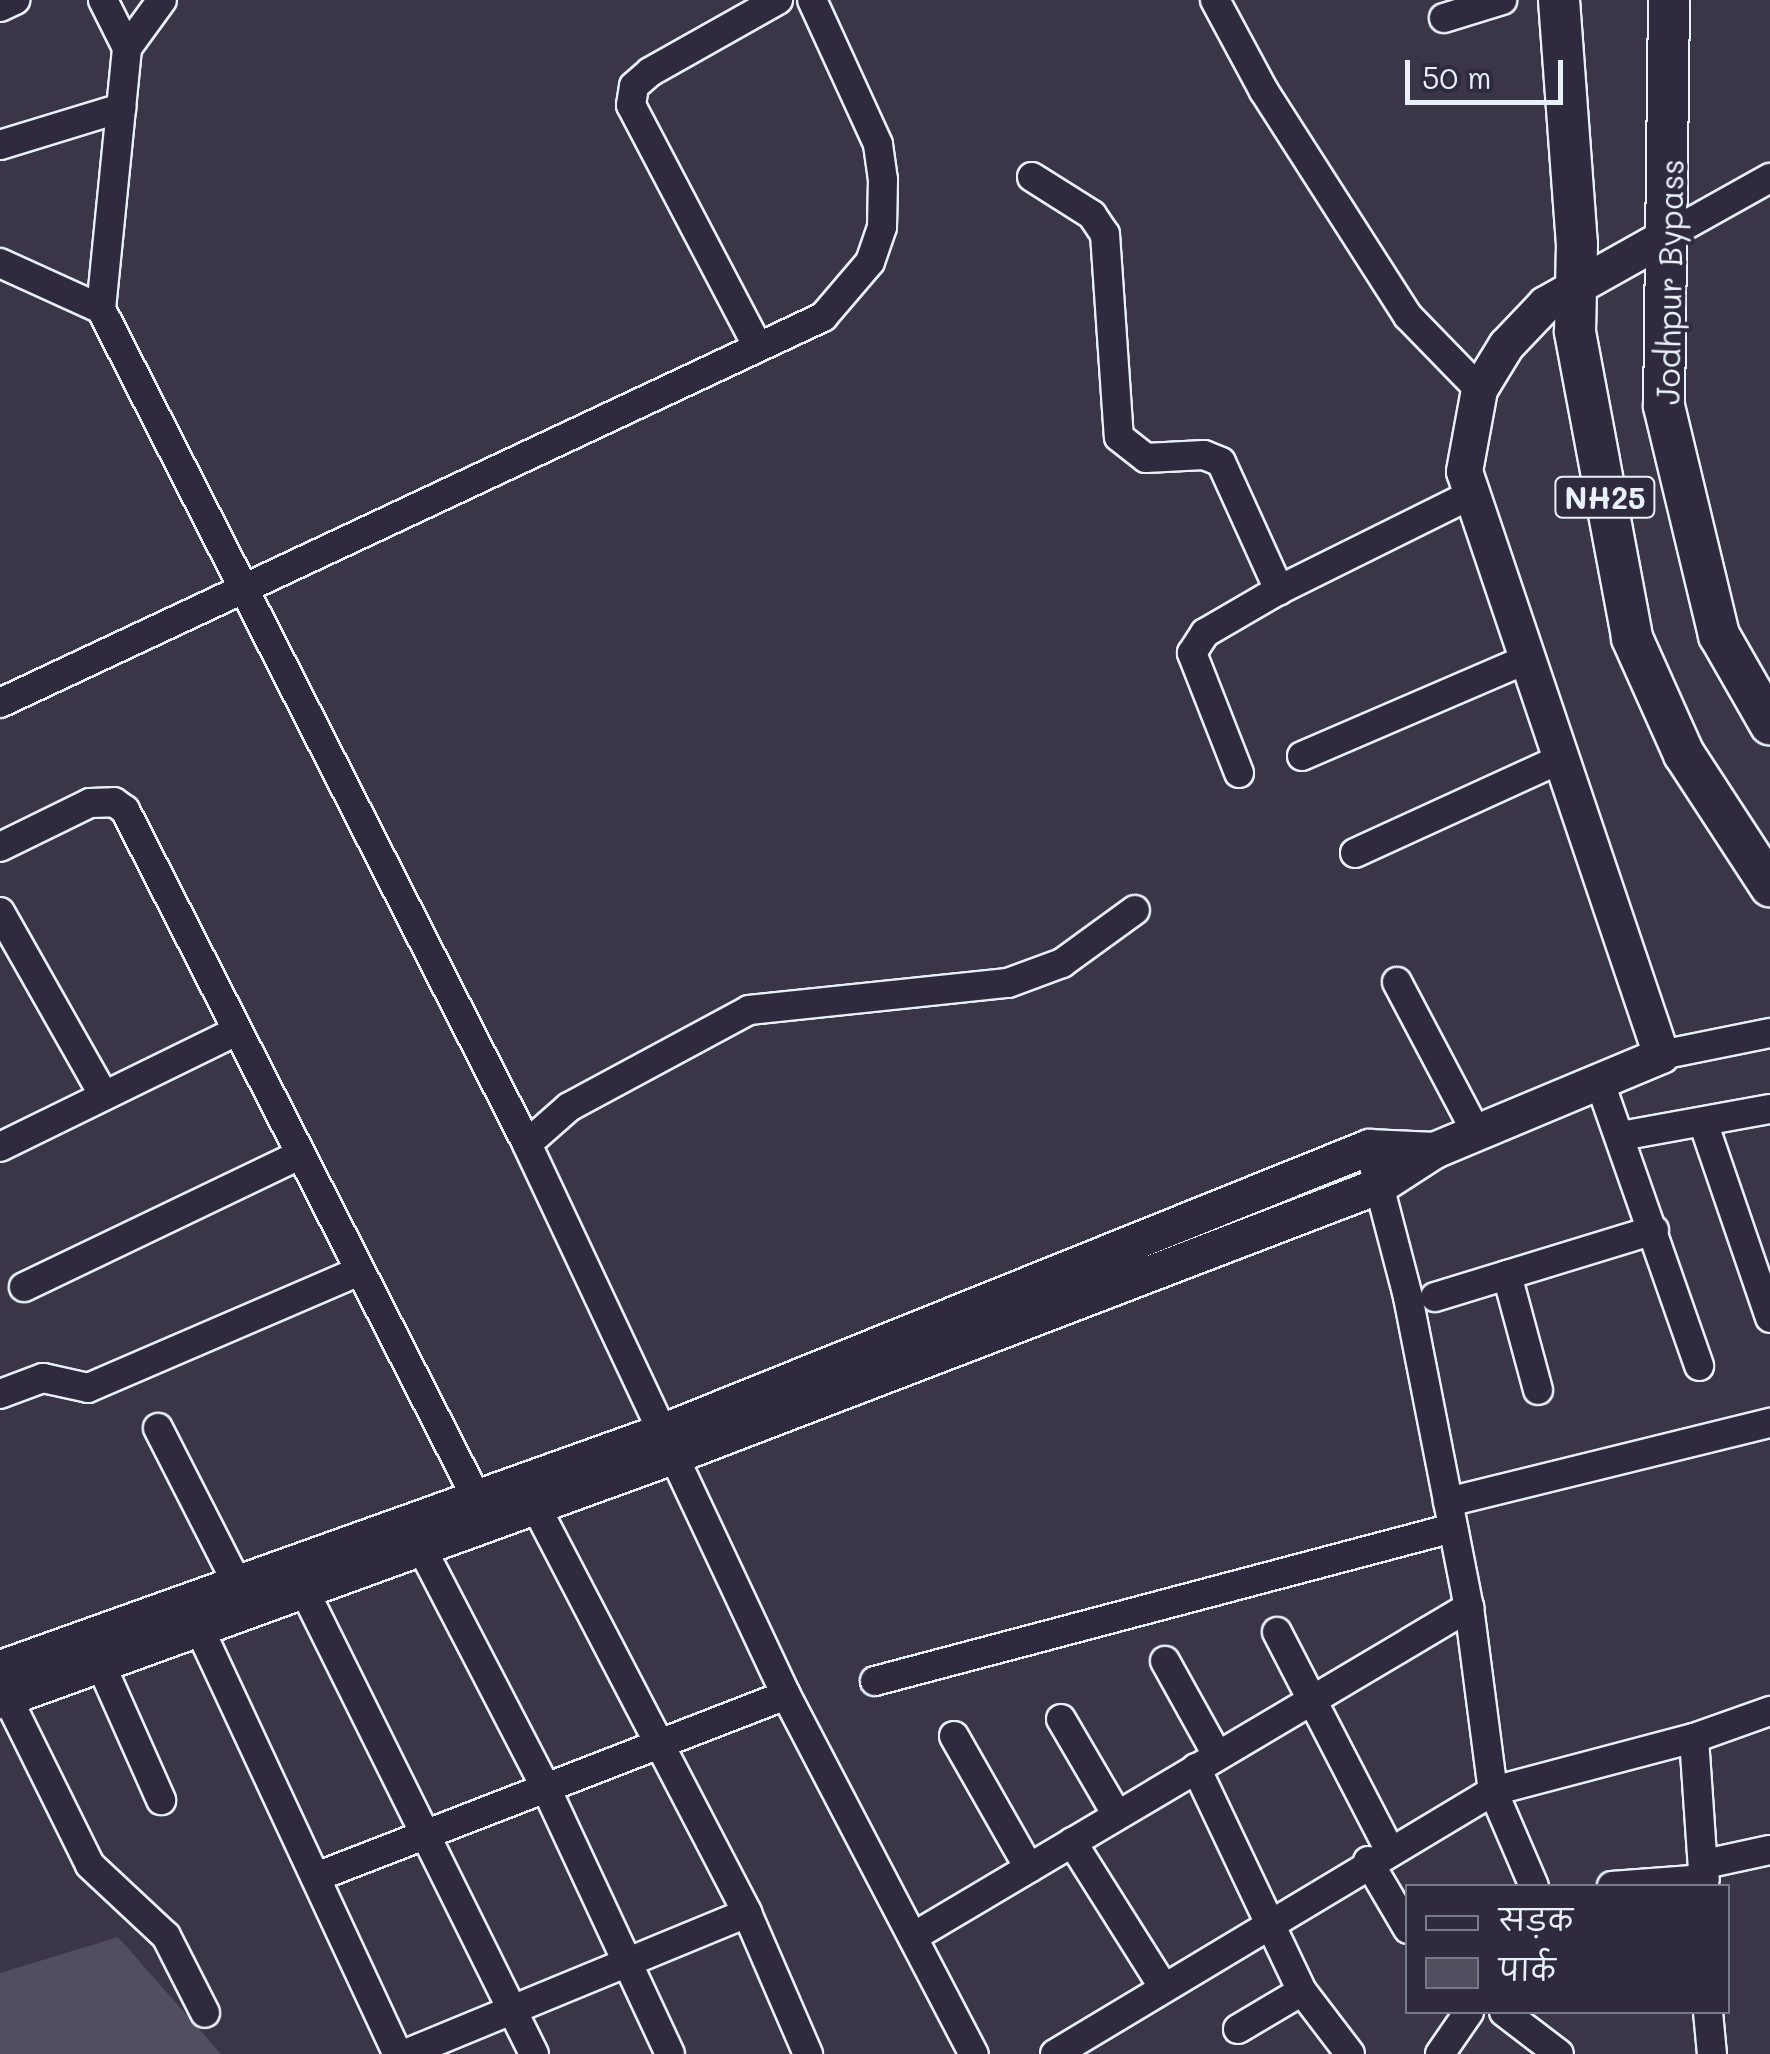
<!DOCTYPE html>
<html>
<head>
<meta charset="utf-8">
<style>
	body { margin:0 }
	#map { position:relative; width:1770px; height:2054px; overflow:hidden; background:#3a3648; font-family:Mali,"Playpen Sans Deva",sans-serif }
	div>[style] { position:absolute }
	.green>* { inset:0; background:#504e5f }
	.roads { filter:drop-shadow(2px 0 #e8f1f8) drop-shadow(-2px 0 #e8f1f8) drop-shadow(0 2px #e8f1f8) drop-shadow(0 -2px #e8f1f8) }
	.minor>* { height:28px; margin:-14px; padding:0 14px; transform-origin:14px; border-radius:14px; background:#2f2a3d }
	.major>* { height:35px; margin:-17.5px; padding:0 17.5px; transform-origin:17.5px; border-radius:17.5px; background:#2f2a3d }
	.highway>* { height:40px; margin:-20px; padding:0 20px; transform-origin:20px; border-radius:20px; background:#2f2a3d }
	span { translate:-50% -50%; white-space:nowrap; text-align:center; line-height:1.15; -webkit-text-stroke:8px #2f2a3d; paint-order:stroke }
	.shield-label span { padding:2px 8px; background:#2f2a3d; border:2px solid; border-radius:8px; -webkit-text-stroke-width:0 }
	.shield-label { font-size:30px; color:#e8f1f8; font-weight:700 }
	.street-label { font-size:32px; color:#e8f1f8 }
	.legend { position:absolute; left:1405px; top:1884px; width:325px; height:130px; box-sizing:border-box; background:#2f2a3d; border:2px solid #797a88; margin:0; padding:12px 18px; list-style:none; font-size:30px; color:#e8f1f8 }
	.legend li { display:flex; align-items:center; gap:20px; height:50px }
	.legend b { width:50px; border:2px solid #797a88 }
	.scale { position:absolute; left:1405px; top:60px; width:158px; height:45px; box-sizing:border-box; border:5px solid #e8f1f8; border-top:0; padding-left:12px; font-size:30px; line-height:35px; white-space:nowrap; color:#e8f1f8; -webkit-text-stroke:8px #2f2a3d; paint-order:stroke }
</style>
</head>
<body>
<div id="map">
	<div class="green">
		<div style="clip-path:polygon(118px 1937px,221px 2054px,0 2054px,0 1973px)"></div>
	</div>
	<div class="roads">
		<div class="minor">
			<div style="left:103px;top:0;width:54px;rotate:63.4deg"></div>
			<div style="left:1215px;top:0;width:103px;rotate:61.7deg"></div>
			<div style="left:1264px;top:91px;width:267px;rotate:57.4deg"></div>
			<div style="left:1408px;top:316px;width:102px;rotate:45.8deg"></div>
			<div style="left:0;top:7px;width:17px;rotate:-25deg"></div>
			<div style="left:1444px;top:18px;width:61px;rotate:-17.2deg"></div>
			<div style="left:0;top:145px;width:127px;rotate:-17deg"></div>
			<div style="left:1032px;top:177px;width:71px;rotate:32.3deg"></div>
			<div style="left:1092px;top:215px;width:23px;rotate:56deg"></div>
			<div style="left:1105px;top:234px;width:203px;rotate:86.1deg"></div>
			<div style="left:1119px;top:437px;width:34px;rotate:38deg"></div>
			<div style="left:1146px;top:458px;width:58px;rotate:-3deg"></div>
			<div style="left:1204px;top:455px;width:18px;rotate:22deg"></div>
			<div style="left:1221px;top:462px;width:141px;rotate:65.6deg"></div>
			<div style="left:1279px;top:590px;width:213px;rotate:-26.4deg"></div>
			<div style="left:1668px;top:235px;width:117px;rotate:-29.2deg"></div>
			<div style="left:0;top:263px;width:111px;rotate:24.5deg"></div>
			<div style="left:101px;top:309px;width:262px;rotate:-84.3deg"></div>
			<div style="left:127px;top:48px;width:59px;rotate:-53.9deg"></div>
			<div style="left:101px;top:309px;width:937px;rotate:62.97deg"></div>
			<div style="left:527px;top:1144px;width:609px;rotate:64.82deg"></div>
			<div style="left:786px;top:1695px;width:405px;rotate:62.4deg"></div>
			<div style="left:758px;top:347px;width:273px;rotate:-117.7deg"></div>
			<div style="left:631px;top:105px;width:19px;rotate:-81deg"></div>
			<div style="left:634px;top:86px;width:21px;rotate:-41deg"></div>
			<div style="left:650px;top:72px;width:147px;rotate:-29.4deg"></div>
			<div style="left:0;top:703px;width:909px;rotate:-25.13deg"></div>
			<div style="left:823px;top:317px;width:72px;rotate:-49.5deg"></div>
			<div style="left:870px;top:262px;width:37px;rotate:-71deg"></div>
			<div style="left:882px;top:227px;width:47px;rotate:-88.8deg"></div>
			<div style="left:883px;top:180px;width:36px;rotate:-98deg"></div>
			<div style="left:878px;top:144px;width:158px;rotate:-114.6deg"></div>
			<div style="left:1302px;top:756px;width:243px;rotate:-23.3deg"></div>
			<div style="left:1239px;top:773px;width:129px;rotate:-111.4deg"></div>
			<div style="left:1192px;top:653px;width:24px;rotate:-57deg"></div>
			<div style="left:1205px;top:633px;width:86px;rotate:-30.2deg"></div>
			<div style="left:0;top:847px;width:100px;rotate:-26.1deg"></div>
			<div style="left:90px;top:803px;width:24px;rotate:-2deg"></div>
			<div style="left:114px;top:802px;width:14px;rotate:36deg"></div>
			<div style="left:125px;top:810px;width:771px;rotate:62.94deg"></div>
			<div style="left:1355px;top:853px;width:223px;rotate:-24.6deg"></div>
			<div style="left:0;top:912px;width:211px;rotate:60.5deg"></div>
			<div style="left:1397px;top:982px;width:170px;rotate:62.2deg"></div>
			<div style="left:1661px;top:1055px;width:111px;rotate:-11.4deg"></div>
			<div style="left:1599px;top:1080px;width:303px;rotate:70.7deg"></div>
			<div style="left:1703px;top:1122px;width:207px;rotate:71.1deg"></div>
			<div style="left:1621px;top:1136px;width:151px;rotate:-10.3deg"></div>
			<div style="left:527px;top:1144px;width:56px;rotate:-41.4deg"></div>
			<div style="left:569px;top:1107px;width:204px;rotate:-28.3deg"></div>
			<div style="left:749px;top:1010px;width:260px;rotate:-6deg"></div>
			<div style="left:1008px;top:983px;width:58px;rotate:-20.3deg"></div>
			<div style="left:1062px;top:963px;width:90px;rotate:-36deg"></div>
			<div style="left:0;top:1147px;width:262px;rotate:-26.1deg"></div>
			<div style="left:1369px;top:1147px;width:155px;rotate:75.4deg"></div>
			<div style="left:1408px;top:1297px;width:316px;rotate:78.9deg"></div>
			<div style="left:1507px;top:1275px;width:119px;rotate:74.9deg"></div>
			<div style="left:24px;top:1287px;width:305px;rotate:-25.6deg"></div>
			<div style="left:1435px;top:1297px;width:229px;rotate:-17deg"></div>
			<div style="left:0;top:1394px;width:46px;rotate:-20.4deg"></div>
			<div style="left:43px;top:1378px;width:46px;rotate:12.5deg"></div>
			<div style="left:88px;top:1388px;width:296px;rotate:-23.3deg"></div>
			<div style="left:158px;top:1428px;width:174px;rotate:63deg"></div>
			<div style="left:1448px;top:1502px;width:332px;rotate:-13.8deg"></div>
			<div style="left:535px;top:1505px;width:460px;rotate:62.5deg"></div>
			<div style="left:747px;top:1913px;width:154px;rotate:66.6deg"></div>
			<div style="left:421px;top:1547px;width:271px;rotate:62.6deg"></div>
			<div style="left:546px;top:1788px;width:293px;rotate:65deg"></div>
			<div style="left:303px;top:1588px;width:520px;rotate:63.63deg"></div>
			<div style="left:199px;top:1628px;width:470px;rotate:65deg"></div>
			<div style="left:1277px;top:1632px;width:244px;rotate:62.7deg"></div>
			<div style="left:1165px;top:1661px;width:107px;rotate:61deg"></div>
			<div style="left:101px;top:1665px;width:148px;rotate:66deg"></div>
			<div style="left:875px;top:1681px;width:598px;rotate:-14.83deg"></div>
			<div style="left:7px;top:1697px;width:187px;rotate:63.7deg"></div>
			<div style="left:90px;top:1865px;width:104px;rotate:43.1deg"></div>
			<div style="left:166px;top:1936px;width:86px;rotate:63.1deg"></div>
			<div style="left:1061px;top:1719px;width:111px;rotate:59.7deg"></div>
			<div style="left:954px;top:1736px;width:152px;rotate:60.4deg"></div>
			<div style="left:1694px;top:1738px;width:148px;rotate:86.1deg"></div>
			<div style="left:1196px;top:1768px;width:247px;rotate:64.6deg"></div>
			<div style="left:1302px;top:1991px;width:79px;rotate:52.7deg"></div>
			<div style="left:1072px;top:1842px;width:169px;rotate:57.8deg"></div>
			<div style="left:1368px;top:1861px;width:79px;rotate:59.5deg"></div>
			<div style="left:1705px;top:1864px;width:66px;rotate:-12.2deg"></div>
			<div style="left:316px;top:1877px;width:504px;rotate:-21.17deg"></div>
			<div style="left:1612px;top:1886px;width:93px;rotate:-4.3deg"></div>
			<div style="left:913px;top:1937px;width:647px;rotate:-30.69deg"></div>
			<div style="left:1469px;top:1607px;width:186px;rotate:82.6deg"></div>
			<div style="left:1493px;top:1791px;width:103px;rotate:66.7deg"></div>
			<div style="left:1504px;top:2012px;width:69px;rotate:37.4deg"></div>
			<div style="left:1708px;top:2012px;width:42px;rotate:84.6deg"></div>
			<div style="left:1238px;top:2029px;width:74px;rotate:-30.7deg"></div>
			<div style="left:405px;top:2054px;width:370px;rotate:-22.4deg"></div>
			<div style="left:1055px;top:2054px;width:511px;rotate:-30.98deg"></div>
			<div style="left:1493px;top:1791px;width:208px;rotate:-14.8deg"></div>
			<div style="left:1694px;top:1738px;width:81px;rotate:-19.6deg"></div>
			<div style="left:1440px;top:2054px;width:51px;rotate:-55.4deg"></div>
		</div>
		<div class="major">
			<div style="left:0;top:1668px;width:707px;rotate:-19.66deg"></div>
			<div style="left:666px;top:1430px;width:758px;rotate:-21.93deg"></div>
			<div style="left:1369px;top:1147px;width:65px;rotate:2.6deg"></div>
			<div style="left:0;top:1700px;width:718px;rotate:-19.95deg"></div>
			<div style="left:675px;top:1455px;width:755px;rotate:-20.96deg"></div>
			<div style="left:1380px;top:1185px;width:64px;rotate:-32.9deg"></div>
			<div style="left:1434px;top:1150px;width:246px;rotate:-22.7deg"></div>
			<div style="left:1661px;top:1055px;width:616px;rotate:-108.64deg"></div>
			<div style="left:1464px;top:471px;width:83px;rotate:-79.6deg"></div>
			<div style="left:1479px;top:389px;width:52px;rotate:-58.5deg"></div>
			<div style="left:1506px;top:345px;width:57px;rotate:-46.4deg"></div>
			<div style="left:1545px;top:304px;width:141px;rotate:-29.3deg"></div>
		</div>
		<div class="highway">
			<div style="left:1559px;top:0;width:245px;rotate:85.8deg"></div>
			<div style="left:1577px;top:244px;width:88px;rotate:91.3deg"></div>
			<div style="left:1575px;top:332px;width:311px;rotate:79.4deg"></div>
			<div style="left:1632px;top:638px;width:127px;rotate:65.9deg"></div>
			<div style="left:1684px;top:754px;width:158px;rotate:56.9deg"></div>
			<div style="left:1669px;top:0;width:406px;rotate:90.7deg"></div>
			<div style="left:1664px;top:406px;width:236px;rotate:76.5deg"></div>
			<div style="left:1719px;top:635px;width:103px;rotate:60.2deg"></div>
		</div>
	</div>
	<div class="shield-label">
		<span style="left:1605px;top:497px">NH25</span>
	</div>
	<div class="street-label">
		<span style="left:1669px;top:282px;rotate:-89deg">Jodhpur Bypass</span>
	</div>
	<ul class="legend">
	<li><b style="height:12px;background:#2f2a3d"></b>सड़क</li>
	<li><b style="height:28px;background:#504e5f"></b>पार्क</li>
	</ul>
	<div class="scale">50 m</div>
</div>
</body>
</html>
